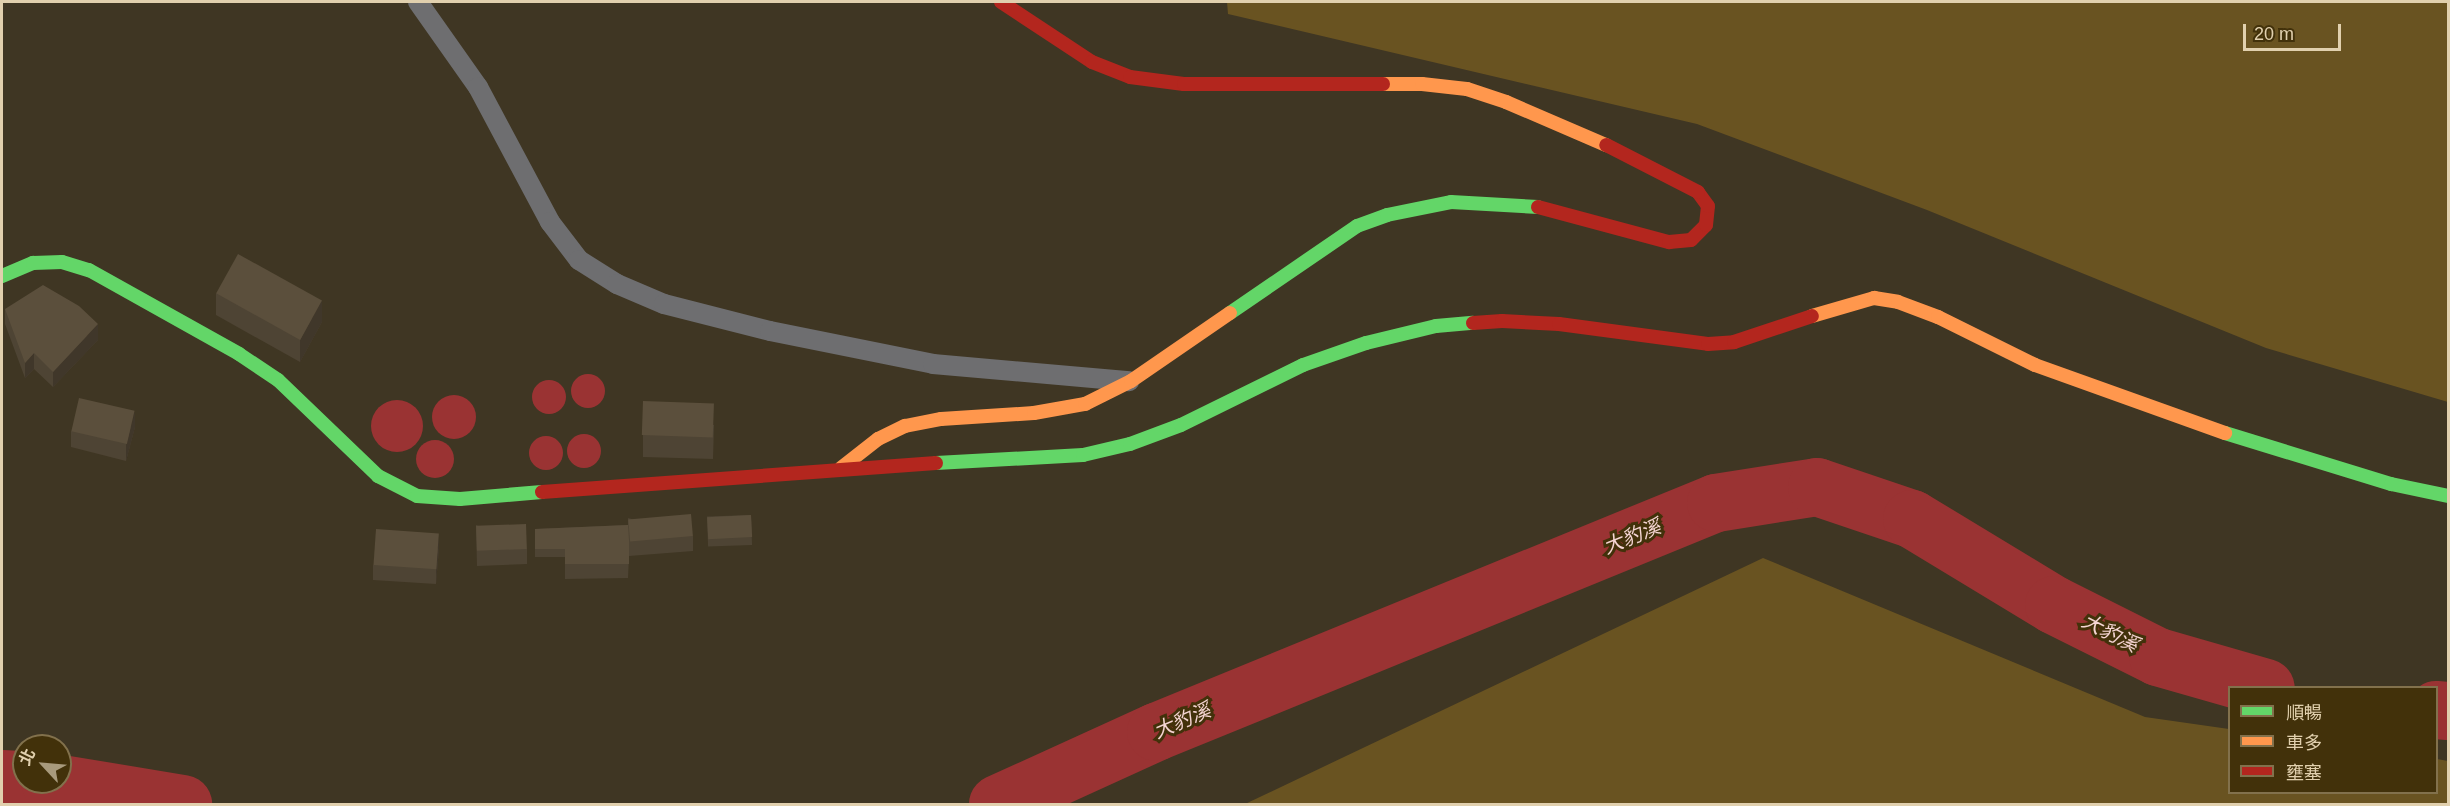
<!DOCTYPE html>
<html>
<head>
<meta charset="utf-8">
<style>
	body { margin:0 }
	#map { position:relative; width:2450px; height:806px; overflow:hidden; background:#3f3623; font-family:Arial,"Noto Sans TC",sans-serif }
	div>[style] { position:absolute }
	.green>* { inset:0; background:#695321 }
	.water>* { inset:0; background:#9a3333 }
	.round { border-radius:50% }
	.river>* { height:58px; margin:-29px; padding:0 29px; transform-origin:29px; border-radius:29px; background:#9a3333 }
	.lane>* { height:20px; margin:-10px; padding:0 10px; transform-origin:10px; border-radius:10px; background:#6e6e70 }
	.fast>* { height:14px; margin:-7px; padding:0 7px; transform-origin:7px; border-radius:7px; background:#63d668 }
	.slow>* { height:14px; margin:-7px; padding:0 7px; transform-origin:7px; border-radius:7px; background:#ff974d }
	.jam>* { height:14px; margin:-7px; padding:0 7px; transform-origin:7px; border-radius:7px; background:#b3261e }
	.wall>* { inset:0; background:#4e4434; transform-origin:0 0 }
	.shaded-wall>* { inset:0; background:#40372a }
	.building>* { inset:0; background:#5b4f3c; transform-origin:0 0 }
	span { translate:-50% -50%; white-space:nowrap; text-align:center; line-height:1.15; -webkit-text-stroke:6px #42310a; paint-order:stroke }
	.water-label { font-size:20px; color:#f5d5d3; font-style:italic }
	.frame { position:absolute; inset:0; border:3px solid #e1d0ae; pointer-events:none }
	.legend { position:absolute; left:2228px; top:686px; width:210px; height:108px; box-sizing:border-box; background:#42310a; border:2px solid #82714c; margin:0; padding:8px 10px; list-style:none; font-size:18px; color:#e1d0ae }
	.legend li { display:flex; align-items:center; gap:12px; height:30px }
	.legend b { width:30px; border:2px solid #82714c }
	.north { position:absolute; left:12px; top:734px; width:60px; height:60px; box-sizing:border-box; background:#42310a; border:2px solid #82714c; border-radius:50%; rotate:296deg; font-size:16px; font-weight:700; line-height:24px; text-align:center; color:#e1d0ae }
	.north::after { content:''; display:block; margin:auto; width:21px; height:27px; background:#a89a7d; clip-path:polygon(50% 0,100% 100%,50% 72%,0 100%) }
	.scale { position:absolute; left:2243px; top:24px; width:98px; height:27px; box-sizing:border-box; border:3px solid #e1d0ae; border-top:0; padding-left:8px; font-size:18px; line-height:21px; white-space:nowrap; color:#e1d0ae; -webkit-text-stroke:4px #42310a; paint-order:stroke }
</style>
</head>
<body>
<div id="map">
	<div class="green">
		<div style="clip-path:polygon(1227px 2px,2448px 2px,2448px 402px,2266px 348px,1927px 210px,1697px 124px,1228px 14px)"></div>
		<div style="clip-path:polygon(1763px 558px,2145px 717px,2229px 729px,2230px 792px,2436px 792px,2437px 759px,2448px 761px,2448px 804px,1245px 804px)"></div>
	</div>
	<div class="water">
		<div class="round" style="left:571px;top:374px;width:34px;height:34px"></div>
		<div class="round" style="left:532px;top:380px;width:34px;height:34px"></div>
		<div class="round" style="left:432px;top:395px;width:44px;height:44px"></div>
		<div class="round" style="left:371px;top:400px;width:52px;height:52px"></div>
		<div class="round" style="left:567px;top:434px;width:34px;height:34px"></div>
		<div class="round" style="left:529px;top:436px;width:34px;height:34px"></div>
		<div class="round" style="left:416px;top:440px;width:38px;height:38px"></div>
	</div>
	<div class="river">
		<div style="left:2436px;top:710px;width:12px;rotate:5deg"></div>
		<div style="left:2px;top:779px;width:22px;rotate:3deg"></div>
		<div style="left:50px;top:782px;width:135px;rotate:9.4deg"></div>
		<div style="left:998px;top:804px;width:174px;rotate:-24.5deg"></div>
		<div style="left:1156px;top:732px;width:605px;rotate:-22.24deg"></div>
		<div style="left:1716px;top:503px;width:102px;rotate:-9deg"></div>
		<div style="left:1817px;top:487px;width:100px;rotate:18.6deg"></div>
		<div style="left:1912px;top:519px;width:166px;rotate:31.2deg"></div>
		<div style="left:2054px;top:605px;width:116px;rotate:26.6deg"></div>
		<div style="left:2158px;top:657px;width:112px;rotate:16deg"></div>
	</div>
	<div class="lane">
		<div style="left:418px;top:2px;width:104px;rotate:54.8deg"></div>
		<div style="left:478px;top:87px;width:153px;rotate:61.9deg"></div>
		<div style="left:550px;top:222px;width:48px;rotate:52.7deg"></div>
		<div style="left:579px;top:260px;width:45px;rotate:32.3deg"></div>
		<div style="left:617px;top:284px;width:51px;rotate:23.1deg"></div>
		<div style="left:664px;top:304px;width:109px;rotate:14.3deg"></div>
		<div style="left:770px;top:331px;width:166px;rotate:11.4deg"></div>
		<div style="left:933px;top:364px;width:197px;rotate:5deg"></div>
	</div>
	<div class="fast">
		<div style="left:2px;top:276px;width:34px;rotate:-23deg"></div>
		<div style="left:33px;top:263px;width:29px;rotate:-2deg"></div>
		<div style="left:62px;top:262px;width:28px;rotate:17deg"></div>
		<div style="left:89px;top:270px;width:172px;rotate:29.2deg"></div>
		<div style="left:239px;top:354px;width:47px;rotate:33.7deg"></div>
		<div style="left:278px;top:380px;width:139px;rotate:43.8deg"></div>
		<div style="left:378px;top:476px;width:44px;rotate:27.1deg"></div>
		<div style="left:417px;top:496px;width:43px;rotate:4deg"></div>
		<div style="left:460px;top:499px;width:82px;rotate:-4.9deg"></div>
		<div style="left:1230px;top:313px;width:154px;rotate:-34.4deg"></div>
		<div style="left:1357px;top:226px;width:32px;rotate:-20deg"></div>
		<div style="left:1387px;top:215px;width:65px;rotate:-11.5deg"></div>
		<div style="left:1451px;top:202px;width:87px;rotate:3.3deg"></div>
		<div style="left:2225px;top:433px;width:174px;rotate:17.1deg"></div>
		<div style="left:2391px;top:484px;width:58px;rotate:11.9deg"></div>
		<div style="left:936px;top:463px;width:147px;rotate:-3.1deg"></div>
		<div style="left:1083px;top:455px;width:48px;rotate:-13.2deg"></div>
		<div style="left:1130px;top:444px;width:54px;rotate:-20.4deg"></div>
		<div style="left:1181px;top:425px;width:136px;rotate:-26.2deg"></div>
		<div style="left:1303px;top:365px;width:67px;rotate:-19.2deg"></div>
		<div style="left:1366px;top:343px;width:72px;rotate:-13.7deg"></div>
		<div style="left:1436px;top:326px;width:37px;rotate:-5deg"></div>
	</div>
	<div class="slow">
		<div style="left:1383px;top:84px;width:39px"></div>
		<div style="left:1422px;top:84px;width:45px;rotate:6.3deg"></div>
		<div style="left:1467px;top:89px;width:41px;rotate:18.4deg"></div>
		<div style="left:1506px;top:102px;width:109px;rotate:23.3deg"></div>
		<div style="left:1812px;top:316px;width:65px;rotate:-16.2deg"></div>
		<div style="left:1874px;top:298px;width:24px;rotate:9deg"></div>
		<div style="left:1898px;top:302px;width:43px;rotate:20.6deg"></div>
		<div style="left:1938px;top:317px;width:108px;rotate:26.3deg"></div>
		<div style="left:2035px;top:365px;width:202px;rotate:19.7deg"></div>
		<div style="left:841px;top:468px;width:47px;rotate:-38.1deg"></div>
		<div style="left:878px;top:439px;width:30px;rotate:-26deg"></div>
		<div style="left:905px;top:426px;width:37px;rotate:-11deg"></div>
		<div style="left:941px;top:419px;width:93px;rotate:-3.7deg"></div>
		<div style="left:1034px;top:413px;width:52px;rotate:-10deg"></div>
		<div style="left:1085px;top:404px;width:51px;rotate:-26.6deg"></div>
		<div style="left:1131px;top:381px;width:120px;rotate:-34.5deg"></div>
	</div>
	<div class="jam">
		<div style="left:1001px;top:2px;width:109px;rotate:33.4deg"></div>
		<div style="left:1092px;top:62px;width:41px;rotate:21.5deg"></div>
		<div style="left:1130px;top:77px;width:54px;rotate:7.4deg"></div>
		<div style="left:1184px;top:84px;width:199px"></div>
		<div style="left:1538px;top:207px;width:136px;rotate:15deg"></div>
		<div style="left:1669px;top:242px;width:22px;rotate:-5deg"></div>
		<div style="left:1691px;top:240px;width:21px;rotate:-45deg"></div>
		<div style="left:1706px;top:225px;width:19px;rotate:-84deg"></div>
		<div style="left:1708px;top:206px;width:17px;rotate:-126deg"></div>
		<div style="left:1698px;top:192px;width:103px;rotate:-152.9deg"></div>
		<div style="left:1473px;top:323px;width:29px;rotate:-4deg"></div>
		<div style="left:1502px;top:321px;width:57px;rotate:3deg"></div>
		<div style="left:1559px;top:324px;width:150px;rotate:7.6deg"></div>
		<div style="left:1708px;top:344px;width:26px;rotate:-4deg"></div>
		<div style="left:1734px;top:342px;width:82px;rotate:-18.4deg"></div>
		<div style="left:542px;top:492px;width:395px;rotate:-4.2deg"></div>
	</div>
	<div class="wall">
		<div style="clip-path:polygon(216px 293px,322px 322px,300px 362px,216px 315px)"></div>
		<div style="clip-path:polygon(5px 309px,98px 340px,53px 387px,34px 369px,25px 378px,5px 324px)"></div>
		<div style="clip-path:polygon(643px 401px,714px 425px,713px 459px,643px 457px)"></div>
		<div style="clip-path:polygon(135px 427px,126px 461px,71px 447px,71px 431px)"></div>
		<div style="left:751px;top:515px;width:30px;height:44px;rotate:88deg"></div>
		<div style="clip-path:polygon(628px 518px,693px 536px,693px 551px,629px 556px,628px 578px,565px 579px,565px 557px,535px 557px,535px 529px,628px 525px)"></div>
		<div style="clip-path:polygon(476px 525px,527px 549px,527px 564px,477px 566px)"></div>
		<div style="clip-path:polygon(439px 548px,436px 584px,373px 580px,373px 565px)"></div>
	</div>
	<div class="shaded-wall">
		<div style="clip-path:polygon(322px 300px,322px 322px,300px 362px,300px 340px)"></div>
		<div style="clip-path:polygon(98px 324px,98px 340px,53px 387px,53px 372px)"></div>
		<div style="clip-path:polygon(34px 353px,34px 369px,25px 378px,25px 363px)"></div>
		<div style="clip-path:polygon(135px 411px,135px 427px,126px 461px,126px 445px)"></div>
		<div style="clip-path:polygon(439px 533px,439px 548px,436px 584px,436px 569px)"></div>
	</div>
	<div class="building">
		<div style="left:238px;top:254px;width:96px;height:45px;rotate:29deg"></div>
		<div style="clip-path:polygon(43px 285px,79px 306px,98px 324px,53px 372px,34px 353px,25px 363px,5px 309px)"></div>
		<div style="left:79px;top:398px;width:57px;height:34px;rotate:13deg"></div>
		<div style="left:643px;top:401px;width:71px;height:34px;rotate:2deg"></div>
		<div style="left:691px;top:514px;width:22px;height:63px;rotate:85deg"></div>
		<div style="left:751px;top:515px;width:22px;height:44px;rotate:87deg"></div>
		<div style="left:526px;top:524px;width:25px;height:50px;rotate:88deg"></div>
		<div style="clip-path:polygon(628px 525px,629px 540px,565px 540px,565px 549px,535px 549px,535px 529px)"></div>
		<div style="left:376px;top:529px;width:63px;height:36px;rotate:4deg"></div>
		<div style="left:565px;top:540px;width:64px;height:24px"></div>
	</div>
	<div class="water-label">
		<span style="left:1632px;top:537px;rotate:-22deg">大豹溪</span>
		<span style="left:2110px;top:633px;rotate:27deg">大豹溪</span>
		<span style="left:1182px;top:721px;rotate:-23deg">大豹溪</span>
	</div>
	<div class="frame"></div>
	<ul class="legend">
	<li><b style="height:8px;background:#63d668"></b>順暢</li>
	<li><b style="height:8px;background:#ff974d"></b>車多</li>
	<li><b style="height:8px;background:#b3261e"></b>壅塞</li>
	</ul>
	<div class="north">北</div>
	<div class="scale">20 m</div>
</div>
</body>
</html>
